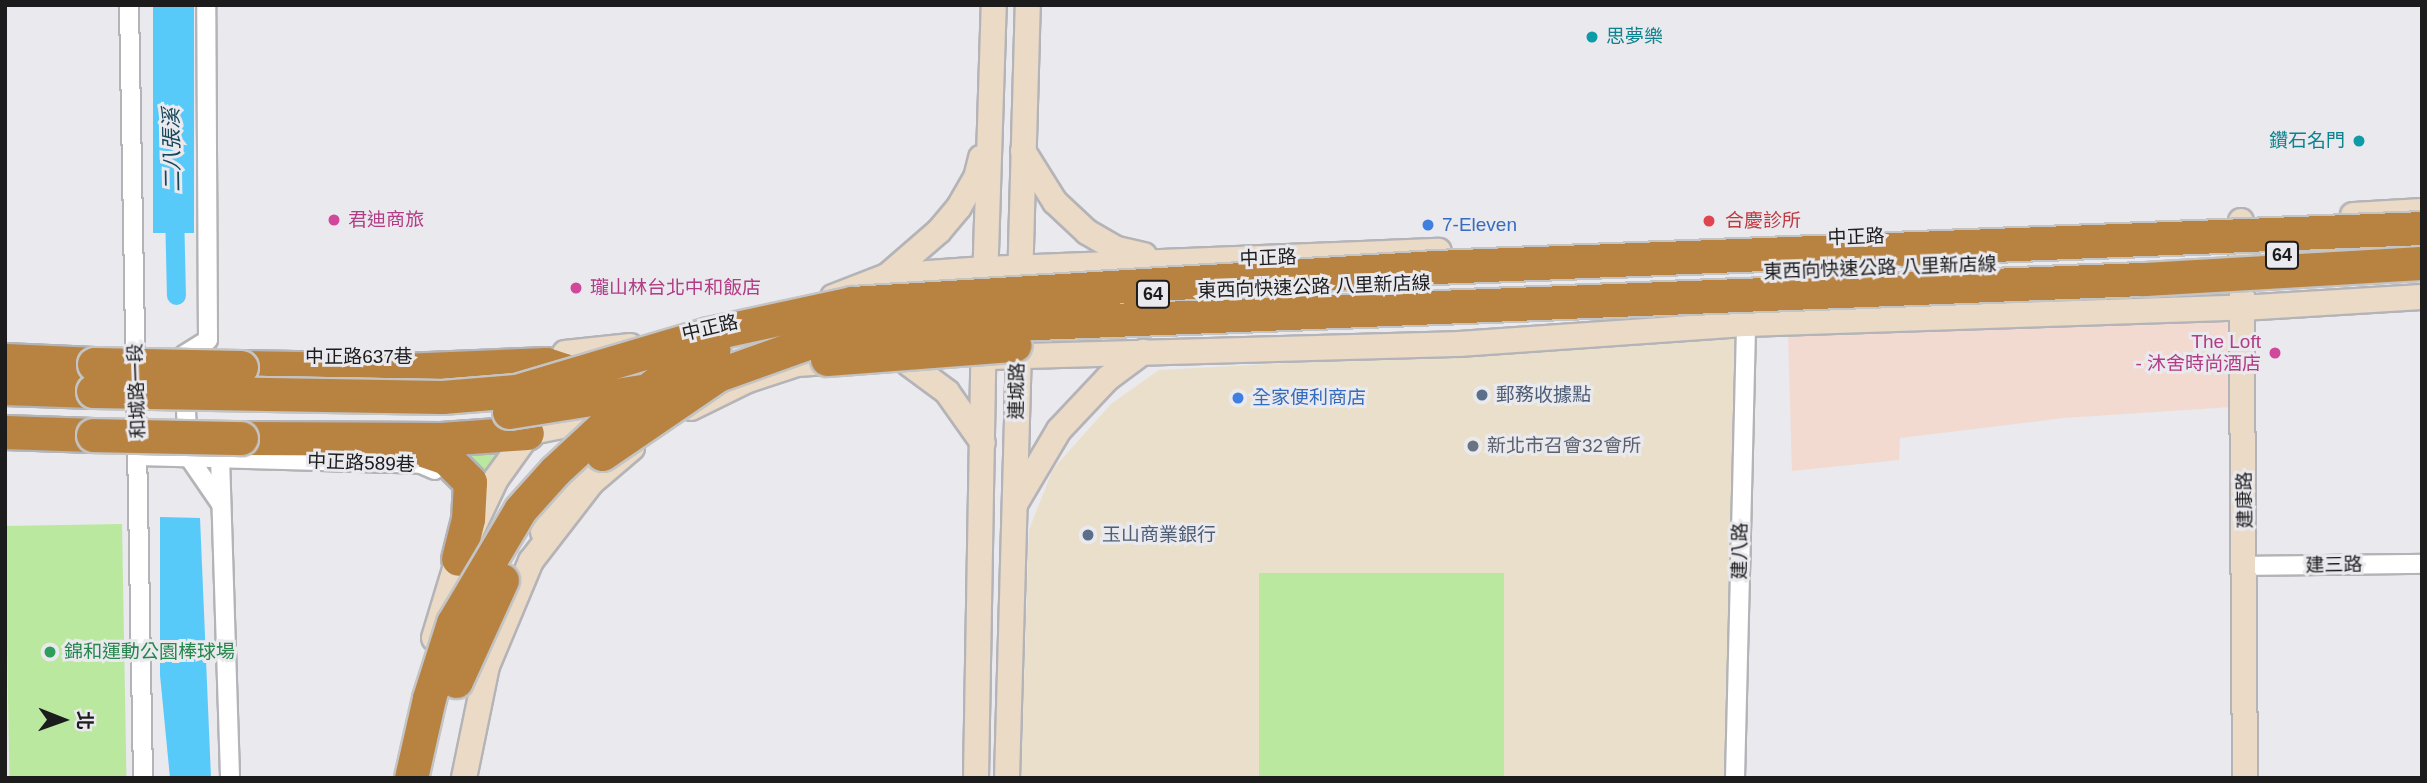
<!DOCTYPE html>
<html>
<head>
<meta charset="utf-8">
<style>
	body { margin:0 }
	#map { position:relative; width:2427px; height:783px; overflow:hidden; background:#e9e9ee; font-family:Arial,"Noto Sans TC",sans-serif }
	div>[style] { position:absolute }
	.commercial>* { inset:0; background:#e9dfca }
	.industrial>* { inset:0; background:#f2dad1 }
	.green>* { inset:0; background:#bae89f; transform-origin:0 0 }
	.water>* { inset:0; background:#58caf9; transform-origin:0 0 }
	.canal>* { height:19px; margin:-9.5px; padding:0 9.5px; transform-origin:9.5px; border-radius:9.5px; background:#58caf9 }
	.roads { filter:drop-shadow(2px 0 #b4b4b8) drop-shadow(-2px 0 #b4b4b8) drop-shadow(0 2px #b4b4b8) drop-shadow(0 -2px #b4b4b8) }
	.street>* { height:18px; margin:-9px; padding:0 9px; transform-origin:9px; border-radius:9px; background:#fff }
	.secondary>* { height:24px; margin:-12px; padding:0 12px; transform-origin:12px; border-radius:12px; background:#eadac6 }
	.highway>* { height:33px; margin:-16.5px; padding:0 16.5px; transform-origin:16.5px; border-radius:16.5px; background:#b88241 }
	.bridges { filter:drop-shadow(2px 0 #c4c4c4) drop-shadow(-2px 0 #c4c4c4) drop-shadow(0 2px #c4c4c4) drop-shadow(0 -2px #c4c4c4) }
	.highway-bridge>* { height:33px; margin:-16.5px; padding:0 16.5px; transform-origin:16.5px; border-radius:16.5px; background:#b88241 }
	.dots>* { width:19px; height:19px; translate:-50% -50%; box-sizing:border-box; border:4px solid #e9e9ee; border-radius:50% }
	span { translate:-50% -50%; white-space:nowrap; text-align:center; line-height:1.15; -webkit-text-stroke:6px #e9e9ee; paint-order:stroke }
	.shield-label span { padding:2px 5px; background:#e9e9ee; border:2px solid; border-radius:5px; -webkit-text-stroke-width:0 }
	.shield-label { font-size:18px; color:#1c1c1d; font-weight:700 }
	.culture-label { font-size:19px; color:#0d838f }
	.left { translate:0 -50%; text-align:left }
	.right { translate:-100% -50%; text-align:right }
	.hotel-label { font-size:19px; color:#b23c85 }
	.health-label { font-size:19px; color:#be3a42 }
	.shop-label { font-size:19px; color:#366cbe }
	.street-label { font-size:19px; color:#1c1c1d }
	.service-label { font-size:19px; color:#4e5e75 }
	.worship-label { font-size:19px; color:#5b616d }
	.leisure-label { font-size:19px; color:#27864d }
	.water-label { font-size:21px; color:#154659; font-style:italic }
	.frame { position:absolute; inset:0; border:7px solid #1c1c1d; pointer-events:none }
	.north { position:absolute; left:28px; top:685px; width:70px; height:70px; -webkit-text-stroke:5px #e9e9ee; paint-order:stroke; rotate:91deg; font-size:19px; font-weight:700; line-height:28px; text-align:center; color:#1c1c1d }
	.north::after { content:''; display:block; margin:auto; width:24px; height:32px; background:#1c1c1d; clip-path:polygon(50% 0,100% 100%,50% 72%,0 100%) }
</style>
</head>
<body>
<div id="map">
	<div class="commercial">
		<div style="clip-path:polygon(1735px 339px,1725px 778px,1021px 778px,1029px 530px,1053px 469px,1111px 404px,1159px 370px)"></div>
	</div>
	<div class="industrial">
		<div style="clip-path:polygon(2228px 316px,2231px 407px,2064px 418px,1900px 438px,1899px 460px,1792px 471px,1788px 333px)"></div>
	</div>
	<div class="green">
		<div style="clip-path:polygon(461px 449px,499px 449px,486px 477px)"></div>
		<div style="left:122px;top:524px;width:253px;height:117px;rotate:89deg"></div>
		<div style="left:1259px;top:573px;width:245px;height:205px"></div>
	</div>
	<div class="water">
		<div style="left:153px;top:5px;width:41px;height:228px"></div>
		<div style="clip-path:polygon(160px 517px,200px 518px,211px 778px,170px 778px,160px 675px)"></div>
	</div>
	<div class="canal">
		<div style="left:174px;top:209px;width:86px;rotate:88.7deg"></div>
	</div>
	<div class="roads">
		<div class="street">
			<div style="left:129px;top:5px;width:773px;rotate:88.96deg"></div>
			<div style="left:184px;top:355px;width:28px;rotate:-32deg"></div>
			<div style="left:208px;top:340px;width:335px;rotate:-90.3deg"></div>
			<div style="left:185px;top:387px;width:69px;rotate:87.5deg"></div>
			<div style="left:188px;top:456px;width:58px;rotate:55.5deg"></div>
			<div style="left:139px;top:456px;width:282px;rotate:1.6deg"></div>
			<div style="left:421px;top:464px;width:15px;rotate:23deg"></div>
			<div style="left:220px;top:458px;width:320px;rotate:88.2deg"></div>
			<div style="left:2246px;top:566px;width:176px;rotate:-0.7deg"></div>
			<div style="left:1735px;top:778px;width:454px;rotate:-88.6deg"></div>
		</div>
		<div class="secondary">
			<div style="left:1023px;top:151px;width:60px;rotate:57.9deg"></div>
			<div style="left:1055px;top:202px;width:44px;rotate:43.2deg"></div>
			<div style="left:1087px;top:232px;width:34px;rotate:30deg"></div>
			<div style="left:1117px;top:249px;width:28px;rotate:13deg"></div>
			<div style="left:2353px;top:215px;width:69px;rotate:-3.3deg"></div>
			<div style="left:2241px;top:221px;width:557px;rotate:89.59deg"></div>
			<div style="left:887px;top:276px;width:69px;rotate:-40.9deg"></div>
			<div style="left:939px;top:231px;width:31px;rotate:-50deg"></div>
			<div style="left:959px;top:207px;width:34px;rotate:-60deg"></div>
			<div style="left:976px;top:178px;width:21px;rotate:-76deg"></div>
			<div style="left:985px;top:284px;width:279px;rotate:-88.2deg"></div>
			<div style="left:1020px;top:284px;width:279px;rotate:-88.4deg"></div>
			<div style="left:833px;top:297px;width:58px;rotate:-21.3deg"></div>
			<div style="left:887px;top:276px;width:98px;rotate:-4.1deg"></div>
			<div style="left:985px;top:269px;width:454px;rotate:-2.3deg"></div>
			<div style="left:565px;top:353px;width:66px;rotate:-6.1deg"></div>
			<div style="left:993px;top:357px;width:467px;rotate:-1.6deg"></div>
			<div style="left:1460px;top:344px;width:287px;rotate:-4deg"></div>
			<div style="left:1746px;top:324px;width:495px;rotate:-1.9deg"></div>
			<div style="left:2241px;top:308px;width:181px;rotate:-3.5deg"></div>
			<div style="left:908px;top:363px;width:49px;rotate:36.6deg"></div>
			<div style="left:947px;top:392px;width:62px;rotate:54.8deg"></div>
			<div style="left:691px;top:408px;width:64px;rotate:-26.2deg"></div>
			<div style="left:748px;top:380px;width:52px;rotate:-18.1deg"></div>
			<div style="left:797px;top:364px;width:47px;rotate:-3.7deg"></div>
			<div style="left:527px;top:433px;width:91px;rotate:-11.4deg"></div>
			<div style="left:1017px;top:501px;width:82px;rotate:-59.4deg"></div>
			<div style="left:1059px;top:430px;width:71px;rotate:-46.7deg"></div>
			<div style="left:1108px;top:378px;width:44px;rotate:-36.6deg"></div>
			<div style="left:543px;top:532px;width:55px;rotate:-68.6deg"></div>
			<div style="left:563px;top:481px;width:21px;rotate:-43deg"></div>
			<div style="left:434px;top:638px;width:83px;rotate:-73.1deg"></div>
			<div style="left:458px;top:559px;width:89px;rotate:-64.6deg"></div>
			<div style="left:496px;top:479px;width:65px;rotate:-54.4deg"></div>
			<div style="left:464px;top:778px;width:114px;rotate:-78.4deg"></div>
			<div style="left:487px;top:666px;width:114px;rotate:-67.3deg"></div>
			<div style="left:531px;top:561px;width:98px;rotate:-52.4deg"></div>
			<div style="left:591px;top:483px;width:54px;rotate:-40.5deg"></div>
			<div style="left:976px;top:778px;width:440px;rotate:-89deg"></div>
			<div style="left:1007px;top:778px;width:437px;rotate:-88.4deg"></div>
		</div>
		<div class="highway">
			<div style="left:5px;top:360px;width:89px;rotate:2.6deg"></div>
			<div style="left:241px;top:367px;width:162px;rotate:1.1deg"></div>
			<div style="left:403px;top:370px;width:143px;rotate:-2.4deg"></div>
			<div style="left:546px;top:364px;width:19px;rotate:18deg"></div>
			<div style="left:564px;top:370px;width:24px;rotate:45deg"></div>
			<div style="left:5px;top:388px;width:88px;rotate:2deg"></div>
			<div style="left:5px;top:432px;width:88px;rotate:2deg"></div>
			<div style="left:241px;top:438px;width:200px;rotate:0.3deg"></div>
			<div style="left:441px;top:439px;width:86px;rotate:-4deg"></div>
			<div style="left:408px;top:445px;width:40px;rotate:18.9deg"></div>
			<div style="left:446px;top:458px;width:34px;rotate:45deg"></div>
			<div style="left:470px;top:482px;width:37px;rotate:93deg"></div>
			<div style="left:468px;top:519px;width:41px;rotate:104deg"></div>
		</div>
	</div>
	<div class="bridges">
		<div class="highway-bridge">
			<div style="left:827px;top:359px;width:188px;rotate:-4.3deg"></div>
			<div style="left:94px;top:364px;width:147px;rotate:1.2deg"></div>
			<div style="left:93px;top:391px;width:349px;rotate:1deg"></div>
			<div style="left:442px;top:397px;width:74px;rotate:-4.6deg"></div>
			<div style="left:516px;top:391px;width:201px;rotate:-16.5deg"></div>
			<div style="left:709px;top:334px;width:146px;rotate:-12.2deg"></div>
			<div style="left:852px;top:303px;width:584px;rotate:-3.53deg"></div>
			<div style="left:1435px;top:267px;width:988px;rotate:-2.26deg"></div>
			<div style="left:509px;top:412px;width:134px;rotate:-9deg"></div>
			<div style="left:93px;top:435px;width:148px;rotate:1.2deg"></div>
			<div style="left:602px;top:454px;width:140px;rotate:-34.3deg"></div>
			<div style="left:718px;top:375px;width:98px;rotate:-19.7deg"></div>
			<div style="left:810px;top:342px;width:77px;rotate:-9.7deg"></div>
			<div style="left:886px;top:329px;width:1259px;rotate:-2.28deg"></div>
			<div style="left:2144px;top:279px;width:278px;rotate:-3.3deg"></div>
			<div style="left:456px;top:681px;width:111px;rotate:-65.5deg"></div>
			<div style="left:411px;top:778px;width:82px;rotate:-77.3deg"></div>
			<div style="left:429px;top:698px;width:79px;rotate:-72.3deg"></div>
			<div style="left:453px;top:623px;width:131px;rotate:-59.3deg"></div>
			<div style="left:520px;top:510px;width:52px;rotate:-48.1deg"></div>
			<div style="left:555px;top:471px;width:91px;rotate:-42.8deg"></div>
			<div style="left:622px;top:409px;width:71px;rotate:-37deg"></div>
			<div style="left:679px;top:366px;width:38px;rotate:-25deg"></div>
		</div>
	</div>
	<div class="dots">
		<div style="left:1592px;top:37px;background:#0f9aa8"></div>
		<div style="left:2359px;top:141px;background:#0f9aa8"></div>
		<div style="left:334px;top:220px;background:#d1479c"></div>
		<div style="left:1709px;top:221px;background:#e0444e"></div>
		<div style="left:1428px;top:225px;background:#3f7fe0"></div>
		<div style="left:576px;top:288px;background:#d1479c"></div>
		<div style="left:2275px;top:353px;background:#d1479c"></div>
		<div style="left:1482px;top:395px;background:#5c6f8a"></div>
		<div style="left:1238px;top:398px;background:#3f7fe0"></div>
		<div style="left:1473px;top:446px;background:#6b7280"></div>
		<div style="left:1088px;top:535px;background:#5c6f8a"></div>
		<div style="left:50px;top:652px;background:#2e9e5b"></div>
	</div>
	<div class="shield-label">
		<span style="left:2282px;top:255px">64</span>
		<span style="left:1153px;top:294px">64</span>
	</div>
	<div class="culture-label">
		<span class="left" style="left:1606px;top:37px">思夢樂</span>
		<span class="right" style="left:2345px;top:141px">鑽石名門</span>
	</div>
	<div class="hotel-label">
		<span class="left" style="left:348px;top:220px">君迪商旅</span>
		<span class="left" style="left:590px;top:288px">瓏山林台北中和飯店</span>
		<span class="right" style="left:2261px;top:353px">The Loft<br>- 沐舍時尚酒店</span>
	</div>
	<div class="health-label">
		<span class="left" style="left:1725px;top:221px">合慶診所</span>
	</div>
	<div class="shop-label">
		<span class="left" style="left:1442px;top:225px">7-Eleven</span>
		<span class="left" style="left:1252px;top:398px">全家便利商店</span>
	</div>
	<div class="street-label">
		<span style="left:1856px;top:237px;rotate:-2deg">中正路</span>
		<span style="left:1268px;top:258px;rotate:-2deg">中正路</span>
		<span style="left:1880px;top:268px;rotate:-2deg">東西向快速公路 八里新店線</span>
		<span style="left:1314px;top:287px;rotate:-2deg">東西向快速公路 八里新店線</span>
		<span style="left:710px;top:328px;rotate:-13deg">中正路</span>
		<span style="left:359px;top:357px">中正路637巷</span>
		<span style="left:137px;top:391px;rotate:-92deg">和城路一段</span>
		<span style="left:1017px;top:391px;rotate:-89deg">連城路</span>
		<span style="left:361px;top:463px;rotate:2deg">中正路589巷</span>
		<span style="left:2245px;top:500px;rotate:-91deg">建康路</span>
		<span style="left:1740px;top:551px;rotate:-89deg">建八路</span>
		<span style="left:2334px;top:565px;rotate:-1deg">建三路</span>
	</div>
	<div class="service-label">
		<span class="left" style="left:1496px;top:395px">郵務收據點</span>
		<span class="left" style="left:1102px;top:535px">玉山商業銀行</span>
	</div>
	<div class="worship-label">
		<span class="left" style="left:1487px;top:446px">新北市召會32會所</span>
	</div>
	<div class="leisure-label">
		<span class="left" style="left:64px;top:652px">錦和運動公園棒球場</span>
	</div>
	<div class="water-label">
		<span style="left:172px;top:150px;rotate:-91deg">二八張溪</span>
	</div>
	<div class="frame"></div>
	<div class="north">北</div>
</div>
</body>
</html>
